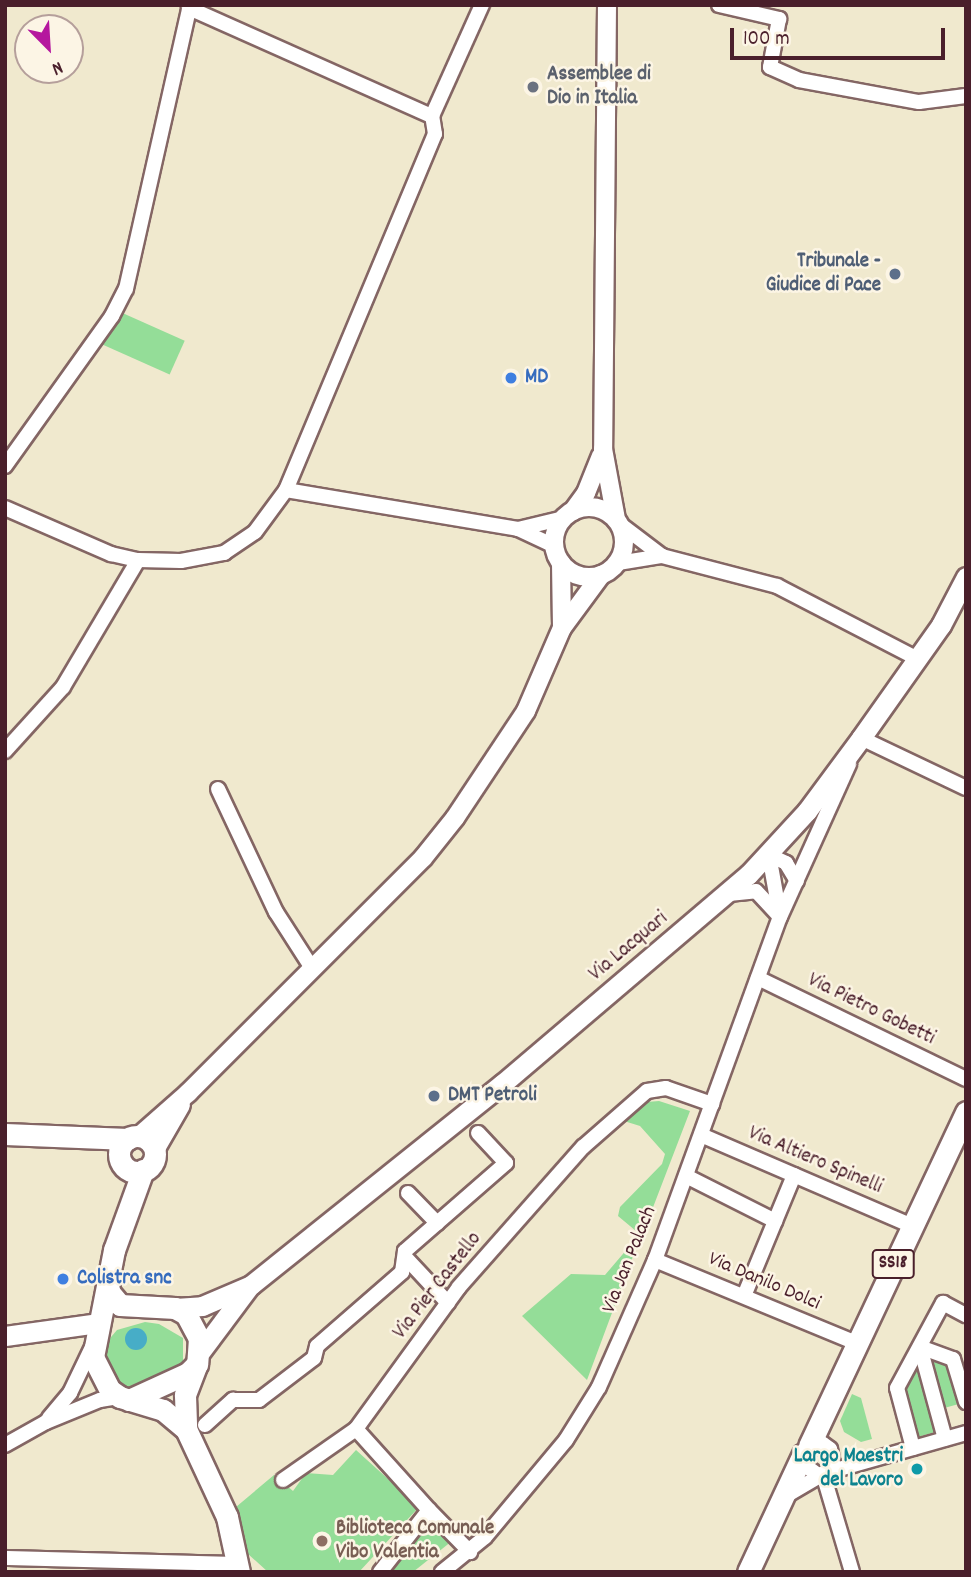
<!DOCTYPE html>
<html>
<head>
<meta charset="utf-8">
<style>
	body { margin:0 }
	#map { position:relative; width:971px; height:1577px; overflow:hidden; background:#f0e9ce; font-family:Dekko,sans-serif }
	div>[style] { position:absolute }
	.green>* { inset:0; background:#94dd98; transform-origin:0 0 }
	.water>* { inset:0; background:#47adc7 }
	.round { border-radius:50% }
	.roads { filter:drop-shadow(2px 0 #846664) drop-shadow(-2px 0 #846664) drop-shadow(0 2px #846664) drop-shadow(0 -2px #846664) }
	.minor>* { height:14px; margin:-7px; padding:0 7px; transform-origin:7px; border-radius:7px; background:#fff }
	.tertiary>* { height:18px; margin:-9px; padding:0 9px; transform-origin:9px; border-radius:9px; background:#fff }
	.tertiary>.ring { margin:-9px; padding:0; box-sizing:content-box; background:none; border:18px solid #fff; border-radius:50% }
	.secondary>* { height:19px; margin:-9.5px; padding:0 9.5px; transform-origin:9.5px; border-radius:9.5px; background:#fff }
	.primary>* { height:21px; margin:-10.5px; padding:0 10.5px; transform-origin:10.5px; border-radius:10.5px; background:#fff }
	.primary>.ring { margin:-10.5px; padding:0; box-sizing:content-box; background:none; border:21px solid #fff; border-radius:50% }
	.dots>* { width:19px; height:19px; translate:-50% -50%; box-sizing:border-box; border:4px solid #fcf5e5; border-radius:50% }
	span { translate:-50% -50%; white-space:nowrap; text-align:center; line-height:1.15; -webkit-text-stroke:5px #fcf5e5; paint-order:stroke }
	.shield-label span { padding:2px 5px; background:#fcf5e5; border:2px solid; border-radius:5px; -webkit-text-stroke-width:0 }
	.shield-label { font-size:19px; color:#4a1f2b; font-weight:700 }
	.worship-label { font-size:21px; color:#5b616d; font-weight:700 }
	.left { translate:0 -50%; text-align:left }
	.service-label { font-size:21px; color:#4e5e75; font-weight:700 }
	.right { translate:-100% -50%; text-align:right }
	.shop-label { font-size:21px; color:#366cbe; font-weight:700 }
	.street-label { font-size:21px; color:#4a1f2b }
	.culture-label { font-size:21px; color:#0d838f; font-weight:700 }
	.education-label { font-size:21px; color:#785e54; font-weight:700 }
	.frame { position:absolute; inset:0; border:7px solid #4a1f2b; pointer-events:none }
	.north { position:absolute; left:14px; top:14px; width:70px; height:70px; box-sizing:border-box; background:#fcf5e5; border:2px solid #b59f9b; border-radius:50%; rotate:156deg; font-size:19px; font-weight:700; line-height:28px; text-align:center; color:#4a1f2b }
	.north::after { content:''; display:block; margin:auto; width:24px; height:32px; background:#b5179e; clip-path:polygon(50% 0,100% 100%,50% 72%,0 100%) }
	.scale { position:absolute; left:730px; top:28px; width:215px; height:32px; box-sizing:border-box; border:4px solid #4a1f2b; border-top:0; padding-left:9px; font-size:21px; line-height:24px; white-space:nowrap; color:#4a1f2b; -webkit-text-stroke:5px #fcf5e5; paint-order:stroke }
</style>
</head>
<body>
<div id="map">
	<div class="green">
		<div style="left:118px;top:311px;width:73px;height:37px;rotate:24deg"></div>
		<div style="clip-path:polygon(659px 1101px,690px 1111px,642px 1236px,618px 1216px,620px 1207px,662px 1164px,665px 1154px,640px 1126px,624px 1121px,647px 1102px)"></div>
		<div style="clip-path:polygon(628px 1248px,635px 1251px,587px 1380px,522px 1316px,571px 1274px,605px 1275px)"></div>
		<div style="clip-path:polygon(145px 1322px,159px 1324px,183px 1338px,183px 1363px,148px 1387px,120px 1390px,105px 1368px,106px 1343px,117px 1330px)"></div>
		<div style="clip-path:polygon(920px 1347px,953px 1359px,966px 1402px,937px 1410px,942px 1430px,911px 1439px,897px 1388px)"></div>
		<div style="clip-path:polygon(852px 1394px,861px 1398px,872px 1439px,861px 1442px,844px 1432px,840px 1421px)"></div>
		<div style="clip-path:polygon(356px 1450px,419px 1507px,359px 1572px,268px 1572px,247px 1553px,236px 1507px,274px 1475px,293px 1491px,306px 1473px,333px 1475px)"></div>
		<div style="clip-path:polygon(431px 1520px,452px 1541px,413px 1572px,387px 1572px)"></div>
	</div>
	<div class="water">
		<div class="round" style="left:125px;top:1328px;width:22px;height:22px"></div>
	</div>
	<div class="roads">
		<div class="minor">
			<div style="left:719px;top:5px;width:62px;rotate:13.1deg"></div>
			<div style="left:779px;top:19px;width:49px;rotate:100.6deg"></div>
			<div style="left:770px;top:67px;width:32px;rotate:24deg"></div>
			<div style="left:799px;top:80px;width:122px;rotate:10.4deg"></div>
			<div style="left:919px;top:102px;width:47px;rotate:-7.3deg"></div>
			<div style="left:189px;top:8px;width:266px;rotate:24deg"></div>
			<div style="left:5px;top:466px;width:184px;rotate:-54.5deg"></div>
			<div style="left:112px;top:316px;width:30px;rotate:-63deg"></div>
			<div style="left:126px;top:289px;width:291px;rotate:-77.3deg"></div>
			<div style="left:286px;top:490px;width:235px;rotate:9.5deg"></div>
			<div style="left:518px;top:529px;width:40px;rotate:25deg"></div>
			<div style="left:5px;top:508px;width:116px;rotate:23.5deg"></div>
			<div style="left:111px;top:554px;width:28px;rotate:13deg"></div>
			<div style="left:138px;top:560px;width:43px;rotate:1.3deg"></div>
			<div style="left:181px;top:561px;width:44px;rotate:-10.5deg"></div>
			<div style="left:224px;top:553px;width:37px;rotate:-34deg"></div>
			<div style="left:255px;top:532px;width:52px;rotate:-53.6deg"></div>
			<div style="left:286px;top:490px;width:386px;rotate:-67.3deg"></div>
			<div style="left:435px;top:134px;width:18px;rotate:-99deg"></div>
			<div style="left:432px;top:116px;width:122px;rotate:-65.8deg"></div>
			<div style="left:620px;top:524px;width:53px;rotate:37.3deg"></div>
			<div style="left:518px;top:529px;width:47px;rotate:-13.4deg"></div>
			<div style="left:618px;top:563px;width:45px;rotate:-9deg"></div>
			<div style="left:662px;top:556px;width:119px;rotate:14.6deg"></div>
			<div style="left:777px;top:586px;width:159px;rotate:27.4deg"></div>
			<div style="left:857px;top:746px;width:9px;rotate:-63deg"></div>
			<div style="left:861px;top:738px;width:116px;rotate:25.5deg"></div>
			<div style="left:5px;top:751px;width:86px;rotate:-47.8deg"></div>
			<div style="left:63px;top:687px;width:147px;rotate:-59.4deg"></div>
			<div style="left:218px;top:789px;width:136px;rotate:64.8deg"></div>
			<div style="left:276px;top:912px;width:67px;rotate:57.3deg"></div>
			<div style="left:729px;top:894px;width:27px;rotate:-6deg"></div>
			<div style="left:756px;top:891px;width:34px;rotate:47deg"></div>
			<div style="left:780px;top:916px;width:62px;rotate:-100.2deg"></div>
			<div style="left:769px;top:855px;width:19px;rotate:25deg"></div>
			<div style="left:786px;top:863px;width:21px;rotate:59deg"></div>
			<div style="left:758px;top:978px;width:231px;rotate:25.9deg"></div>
			<div style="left:701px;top:1135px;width:230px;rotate:23.3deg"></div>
			<div style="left:686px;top:1176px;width:100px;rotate:26.8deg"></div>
			<div style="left:408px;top:1193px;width:42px;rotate:46deg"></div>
			<div style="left:407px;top:1259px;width:60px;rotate:47deg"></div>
			<div style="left:655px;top:1260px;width:217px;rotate:22.4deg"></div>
			<div style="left:744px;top:1296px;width:131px;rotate:-67.5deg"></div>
			<div style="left:920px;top:1347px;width:95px;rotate:74.8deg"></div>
			<div style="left:920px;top:1347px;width:35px;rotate:20deg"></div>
			<div style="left:953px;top:1359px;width:45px;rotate:73.2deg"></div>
			<div style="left:49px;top:1418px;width:33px;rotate:-50deg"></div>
			<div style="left:70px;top:1393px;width:51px;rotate:-64.4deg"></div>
			<div style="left:205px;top:1425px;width:38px;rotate:-42deg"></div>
			<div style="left:233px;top:1400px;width:26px"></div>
			<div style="left:259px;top:1400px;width:69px;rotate:-37.4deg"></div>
			<div style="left:314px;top:1358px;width:12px;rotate:-76deg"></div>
			<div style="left:317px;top:1346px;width:113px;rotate:-41deg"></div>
			<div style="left:402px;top:1272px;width:21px;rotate:-82deg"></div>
			<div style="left:405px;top:1251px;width:134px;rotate:-41.1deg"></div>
			<div style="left:506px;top:1163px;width:41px;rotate:-133deg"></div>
			<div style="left:5px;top:1445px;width:47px;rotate:-29.3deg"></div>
			<div style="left:46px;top:1422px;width:58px;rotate:-22.2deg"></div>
			<div style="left:100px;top:1400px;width:20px;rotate:-9deg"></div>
			<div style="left:913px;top:1448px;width:62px;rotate:-104.9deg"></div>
			<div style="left:897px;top:1388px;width:97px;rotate:-61.6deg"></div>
			<div style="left:943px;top:1303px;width:26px;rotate:28deg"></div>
			<div style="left:827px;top:1472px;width:10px;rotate:-53deg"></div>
			<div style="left:833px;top:1464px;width:15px;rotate:-101deg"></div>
			<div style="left:830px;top:1449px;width:9px;rotate:-144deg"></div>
			<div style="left:823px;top:1444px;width:14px;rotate:172deg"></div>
			<div style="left:809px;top:1446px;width:19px;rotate:108deg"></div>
			<div style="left:803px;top:1464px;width:19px;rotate:36deg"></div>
			<div style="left:818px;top:1475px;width:154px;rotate:-15.8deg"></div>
			<div style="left:283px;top:1480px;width:89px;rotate:-34.9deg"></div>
			<div style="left:784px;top:1497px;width:45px;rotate:-30.5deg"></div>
			<div style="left:823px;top:1474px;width:102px;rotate:73.5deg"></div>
			<div style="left:429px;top:1510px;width:59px;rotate:45.7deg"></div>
			<div style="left:5px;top:1558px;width:233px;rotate:1.5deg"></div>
			<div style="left:380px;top:1572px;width:79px;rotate:-51.7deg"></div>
			<div style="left:429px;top:1510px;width:109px;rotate:-132deg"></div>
			<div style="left:356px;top:1429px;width:175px;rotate:-54deg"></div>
			<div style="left:459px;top:1287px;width:187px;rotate:-48.5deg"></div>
			<div style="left:583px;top:1147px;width:85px;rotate:-41.2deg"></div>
			<div style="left:647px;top:1091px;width:19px;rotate:-9deg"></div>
			<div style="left:666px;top:1088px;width:49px;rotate:19.2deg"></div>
			<div style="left:442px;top:1572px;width:55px;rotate:-39.1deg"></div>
			<div style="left:485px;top:1537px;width:126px;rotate:-50.1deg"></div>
			<div style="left:566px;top:1440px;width:62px;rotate:-58.1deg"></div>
			<div style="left:599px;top:1387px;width:139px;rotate:-66.2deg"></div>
			<div style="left:655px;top:1260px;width:365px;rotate:-70deg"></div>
			<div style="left:780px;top:917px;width:168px;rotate:-65.7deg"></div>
		</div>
		<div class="tertiary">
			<div style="left:607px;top:5px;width:444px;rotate:90.5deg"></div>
			<div style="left:603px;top:449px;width:71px;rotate:79.5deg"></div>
			<div class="ring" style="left:554px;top:507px;width:52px;height:52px"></div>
			<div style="left:573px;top:511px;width:22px;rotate:-54deg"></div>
			<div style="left:586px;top:493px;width:40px;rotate:-68deg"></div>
			<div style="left:561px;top:563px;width:65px;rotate:89.1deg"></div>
			<div style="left:138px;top:1137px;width:67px;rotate:-41.3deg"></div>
			<div style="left:188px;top:1093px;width:332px;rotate:-45deg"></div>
			<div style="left:423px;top:858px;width:51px;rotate:-51.3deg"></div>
			<div style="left:455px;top:818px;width:128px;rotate:-56.4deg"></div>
			<div style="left:526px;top:711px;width:90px;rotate:-66.6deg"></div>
			<div style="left:562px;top:628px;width:66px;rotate:-53.7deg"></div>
			<div style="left:154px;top:1152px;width:54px;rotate:-60.1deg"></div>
		</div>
		<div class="secondary">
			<div style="left:175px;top:1308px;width:27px;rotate:-4deg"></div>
			<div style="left:202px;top:1306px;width:53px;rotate:-23.2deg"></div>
			<div style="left:251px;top:1285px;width:322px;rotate:-38.7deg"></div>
			<div style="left:502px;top:1084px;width:323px;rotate:-40.4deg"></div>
			<div style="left:748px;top:875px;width:87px;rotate:-47.3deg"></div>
			<div style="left:807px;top:811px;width:91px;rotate:-53.5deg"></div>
			<div style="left:861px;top:738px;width:138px;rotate:-54.7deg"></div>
			<div style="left:941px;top:625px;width:54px;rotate:-62.5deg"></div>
			<div style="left:5px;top:1336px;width:95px;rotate:-7.9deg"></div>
			<div style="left:201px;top:1351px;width:79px;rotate:-53.3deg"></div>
		</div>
		<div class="primary">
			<div style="left:5px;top:1134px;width:123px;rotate:2.3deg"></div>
			<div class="ring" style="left:119px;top:1136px;width:15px;height:15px"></div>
			<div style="left:143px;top:1170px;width:85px;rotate:109.9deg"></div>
			<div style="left:114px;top:1250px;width:109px;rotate:101.1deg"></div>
			<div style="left:93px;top:1357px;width:37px;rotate:63deg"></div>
			<div style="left:110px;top:1390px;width:12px;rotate:35deg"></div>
			<div style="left:120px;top:1397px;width:45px;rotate:16.8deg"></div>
			<div style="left:163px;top:1410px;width:30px;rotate:40deg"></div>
			<div style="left:108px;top:1281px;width:11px;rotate:85deg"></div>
			<div style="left:109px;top:1292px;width:17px;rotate:50deg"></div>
			<div style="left:120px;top:1305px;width:55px;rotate:3.1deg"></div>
			<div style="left:175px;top:1308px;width:13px;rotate:29deg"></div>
			<div style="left:186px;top:1314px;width:27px;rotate:62deg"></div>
			<div style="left:199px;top:1338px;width:26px;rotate:94deg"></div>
			<div style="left:197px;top:1364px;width:13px;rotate:135deg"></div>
			<div style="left:188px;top:1373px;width:65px;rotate:155.4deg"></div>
			<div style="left:196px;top:1366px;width:31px;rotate:111deg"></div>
			<div style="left:185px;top:1395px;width:34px;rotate:88deg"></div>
			<div style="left:186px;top:1429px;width:97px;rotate:65deg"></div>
			<div style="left:227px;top:1517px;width:56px;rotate:77.7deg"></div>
			<div style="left:809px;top:1446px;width:369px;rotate:-64.8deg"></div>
			<div style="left:748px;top:1572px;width:130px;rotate:-65deg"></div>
		</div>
	</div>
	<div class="dots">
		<div style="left:533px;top:87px;background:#6b7280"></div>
		<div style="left:895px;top:274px;background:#5c6f8a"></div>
		<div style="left:511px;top:378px;background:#3f7fe0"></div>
		<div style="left:434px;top:1096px;background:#5c6f8a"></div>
		<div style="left:63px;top:1279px;background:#3f7fe0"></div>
		<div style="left:917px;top:1469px;background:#0f9aa8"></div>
		<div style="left:322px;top:1541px;background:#8d6e63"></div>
	</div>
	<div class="shield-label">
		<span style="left:893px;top:1264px">SS18</span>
	</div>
	<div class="worship-label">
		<span class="left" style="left:547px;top:87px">Assemblee di<br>Dio in Italia</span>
	</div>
	<div class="service-label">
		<span class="right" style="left:881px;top:274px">Tribunale -<br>Giudice di Pace</span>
		<span class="left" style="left:448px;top:1096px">DMT Petroli</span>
	</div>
	<div class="shop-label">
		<span class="left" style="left:525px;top:378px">MD</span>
		<span class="left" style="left:77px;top:1279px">Colistra snc</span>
	</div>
	<div class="street-label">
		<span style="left:629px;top:947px;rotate:-40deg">Via Lacquari</span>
		<span style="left:871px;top:1010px;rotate:26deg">Via Pietro Gobetti</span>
		<span style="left:815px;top:1161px;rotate:23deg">Via Altiero Spinelli</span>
		<span style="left:630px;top:1260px;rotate:-68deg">Via Jan Palach</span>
		<span style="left:764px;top:1282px;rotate:23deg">Via Danilo Dolci</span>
		<span style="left:438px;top:1286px;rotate:-52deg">Via Pier Castello</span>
	</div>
	<div class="culture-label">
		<span class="right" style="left:903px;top:1469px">Largo Maestri<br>del Lavoro</span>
	</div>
	<div class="education-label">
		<span class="left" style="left:336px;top:1541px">Biblioteca Comunale<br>Vibo Valentia</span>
	</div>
	<div class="frame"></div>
	<div class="north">N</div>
	<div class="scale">100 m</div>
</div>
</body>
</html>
